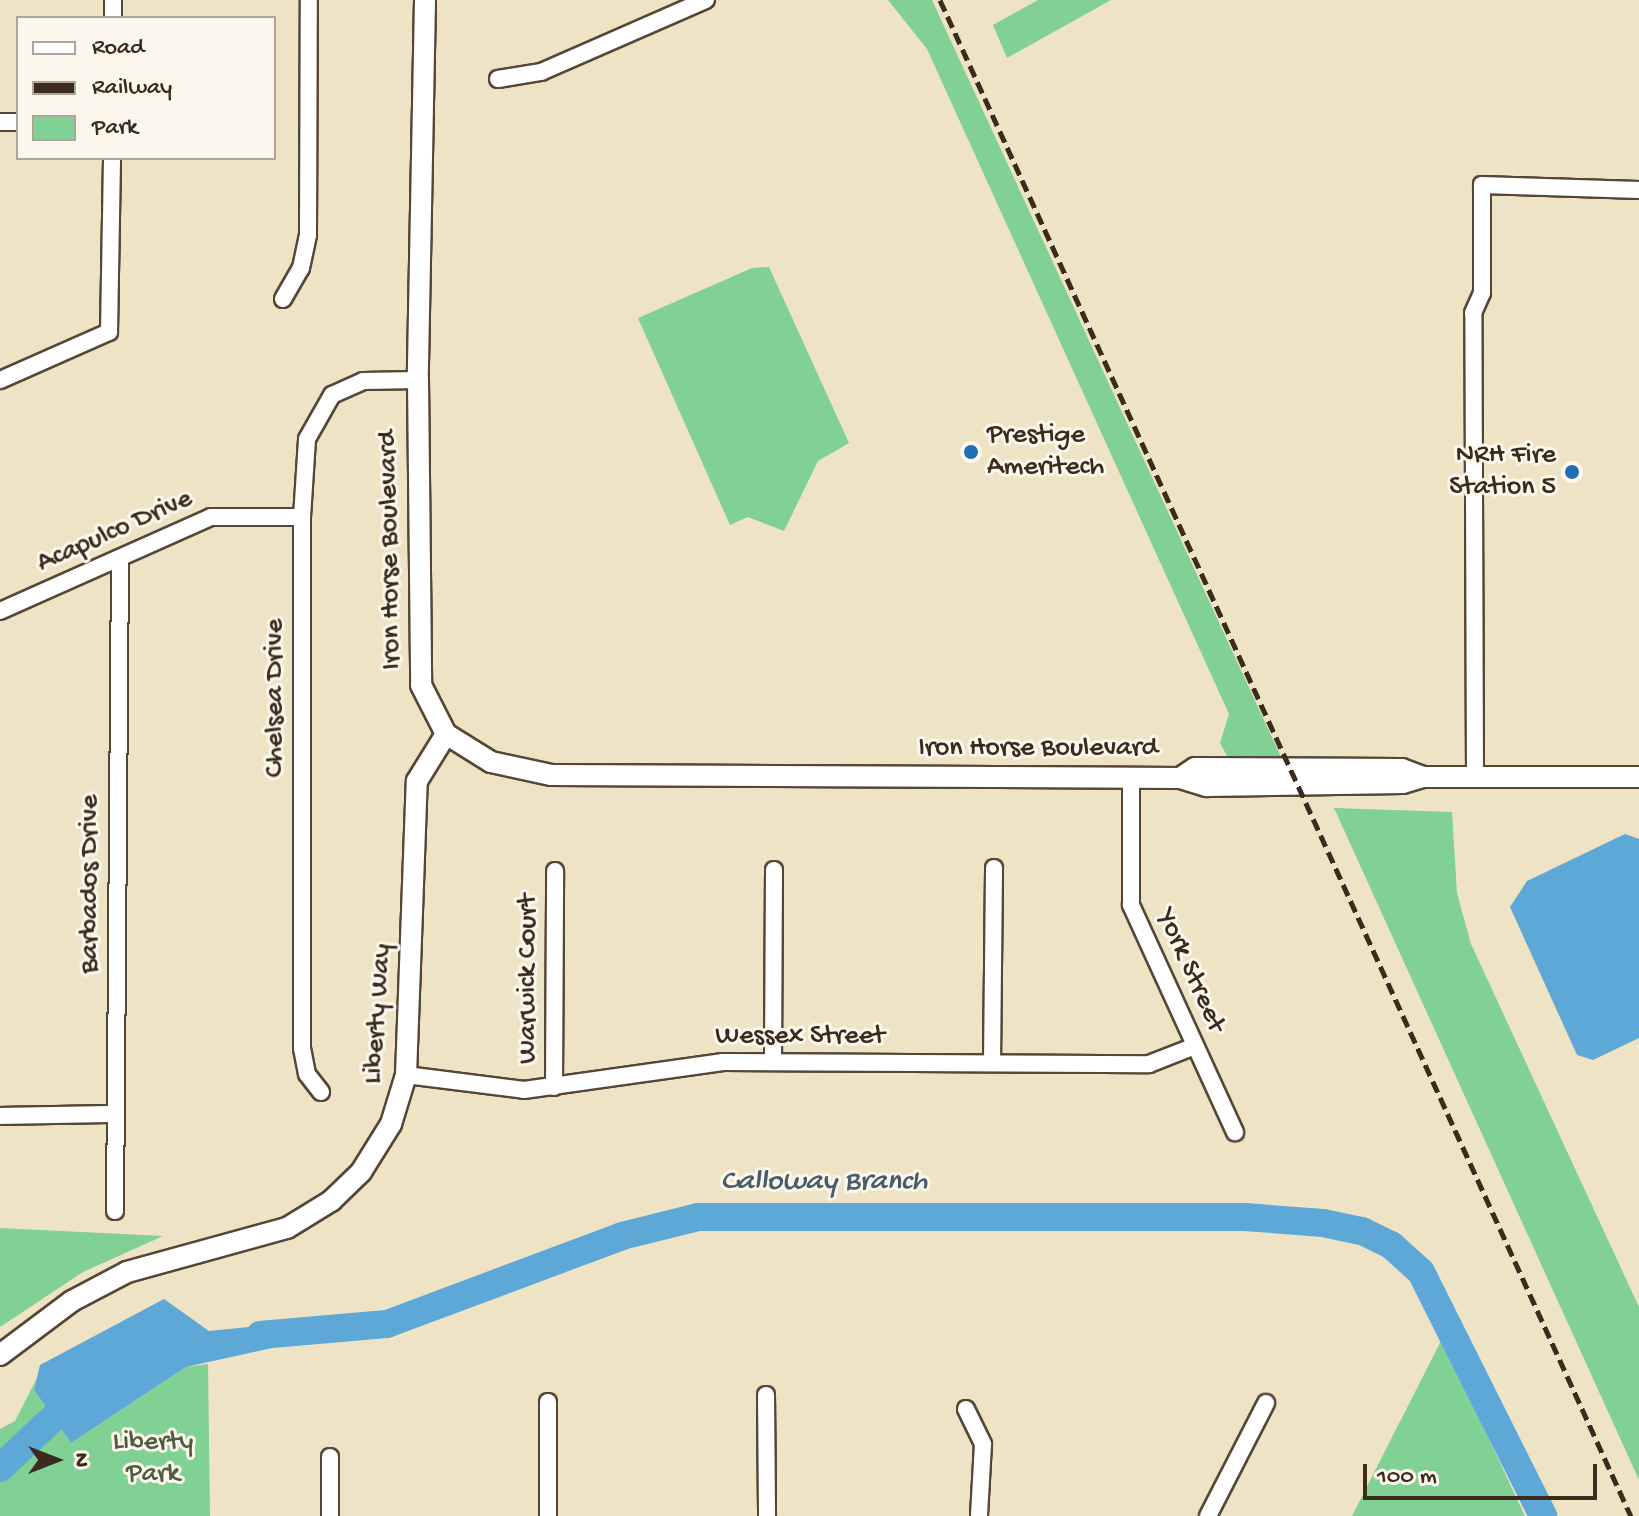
<!DOCTYPE html>
<html>
<head>
<meta charset="utf-8">
<style>
	body { margin:0 }
	#map { position:relative; width:1639px; height:1516px; overflow:hidden; background:#efe3c6; font-family:"Gochi Hand",sans-serif }
	div>[style] { position:absolute }
	.green>* { inset:0; background:#80d193 }
	.water>* { inset:0; background:#5da8d6 }
	.river>* { height:28px; margin:-14px; padding:0 14px; transform-origin:14px; border-radius:14px; background:#5da8d6 }
	.roads { filter:drop-shadow(2px 0 #564637) drop-shadow(-2px 0 #564637) drop-shadow(0 2px #564637) drop-shadow(0 -2px #564637) }
	.minor>* { height:16px; margin:-8px; padding:0 8px; transform-origin:8px; border-radius:8px; background:#fff }
	.tertiary>* { height:20px; margin:-10px; padding:0 10px; transform-origin:10px; border-radius:10px; background:#fff }
	.rail>* { height:5px; margin-top:-2.5px; transform-origin:0; background:repeating-linear-gradient(90deg,#3b2a1e 0 12px,transparent 0 18px) }
	.dots>* { width:22px; height:22px; translate:-50% -50%; box-sizing:border-box; border:4px solid #fbf7ec; border-radius:50% }
	span { translate:-50% -50%; white-space:nowrap; text-align:center; line-height:1.15; -webkit-text-stroke:6px #fbf7ec; paint-order:stroke }
	.poi-label { font-size:28px; color:#3b2a1e }
	.left { translate:0 -50%; text-align:left }
	.right { translate:-100% -50%; text-align:right }
	.street-label { font-size:28px; color:#3b2a1e }
	.park-label { font-size:28px; color:#505c41 }
	.water-label { font-size:30px; color:#495c68; font-style:italic }
	.legend { position:absolute; left:16px; top:16px; width:260px; height:144px; box-sizing:border-box; background:#fbf7ec; border:2px solid #aea59a; margin:0; padding:10px 14px; list-style:none; font-size:24px; color:#3b2a1e }
	.legend li { display:flex; align-items:center; gap:16px; height:40px }
	.legend b { width:40px; border:2px solid #aea59a }
	.north { position:absolute; left:16px; top:1420px; width:80px; height:80px; -webkit-text-stroke:6px #fbf7ec; paint-order:stroke; rotate:90deg; font-size:22px; font-weight:700; line-height:32px; text-align:center; color:#3b2a1e }
	.north::after { content:''; display:block; margin:auto; width:28px; height:36px; background:#3b2a1e; clip-path:polygon(50% 0,100% 100%,50% 72%,0 100%) }
	.scale { position:absolute; left:1363px; top:1464px; width:234px; height:36px; box-sizing:border-box; border:4px solid #3b2a1e; border-top:0; padding-left:10px; font-size:24px; line-height:28px; white-space:nowrap; color:#3b2a1e; -webkit-text-stroke:6px #fbf7ec; paint-order:stroke }
</style>
</head>
<body>
<div id="map">
	<div class="green">
		<div style="clip-path:polygon(888px 0,932px 0,1281px 757px,1227px 756px,1220px 743px,1229px 714px,927px 49px)"></div>
		<div style="clip-path:polygon(1038px 0,1111px 0,1007px 58px,993px 25px)"></div>
		<div style="clip-path:polygon(769px 267px,849px 443px,818px 461px,784px 531px,748px 517px,730px 525px,638px 318px,752px 268px)"></div>
		<div style="clip-path:polygon(1334px 808px,1452px 812px,1457px 893px,1471px 944px,1639px 1307px,1639px 1480px)"></div>
		<div style="clip-path:polygon(0 1228px,163px 1236px,83px 1272px,0 1327px)"></div>
		<div style="clip-path:polygon(1442px 1339px,1525px 1516px,1352px 1516px)"></div>
		<div style="clip-path:polygon(208px 1364px,210px 1516px,0 1516px,0 1429px,15px 1421px,37px 1378px,34px 1390px,71px 1443px,186px 1367px)"></div>
	</div>
	<div class="water">
		<div style="clip-path:polygon(1625px 834px,1639px 839px,1639px 1038px,1593px 1060px,1577px 1055px,1510px 907px,1527px 881px)"></div>
		<div style="clip-path:polygon(164px 1299px,209px 1331px,298px 1322px,299px 1342px,186px 1367px,71px 1443px,34px 1390px,40px 1365px)"></div>
	</div>
	<div class="river">
		<div style="left:260px;top:1335px;width:127px;rotate:-5deg"></div>
		<div style="left:387px;top:1324px;width:251px;rotate:-20.5deg"></div>
		<div style="left:622px;top:1236px;width:78px;rotate:-14deg"></div>
		<div style="left:698px;top:1217px;width:547px"></div>
		<div style="left:1245px;top:1217px;width:78px;rotate:4.4deg"></div>
		<div style="left:1323px;top:1223px;width:40px;rotate:12deg"></div>
		<div style="left:1362px;top:1231px;width:32px;rotate:26deg"></div>
		<div style="left:1391px;top:1245px;width:40px;rotate:42deg"></div>
		<div style="left:1421px;top:1272px;width:273px;rotate:63.4deg"></div>
		<div style="left:0;top:1468px;width:112px;rotate:-43.2deg"></div>
	</div>
	<div class="roads">
		<div class="minor">
			<div style="left:113px;top:18px;width:18px;rotate:-90deg"></div>
			<div style="left:498px;top:79px;width:44px;rotate:-9.2deg"></div>
			<div style="left:541px;top:72px;width:180px;rotate:-23.6deg"></div>
			<div style="left:0;top:122px;width:18px"></div>
			<div style="left:283px;top:299px;width:36px;rotate:-60deg"></div>
			<div style="left:301px;top:268px;width:34px;rotate:-78deg"></div>
			<div style="left:308px;top:235px;width:235px;rotate:-89.8deg"></div>
			<div style="left:0;top:380px;width:119px;rotate:-23.8deg"></div>
			<div style="left:109px;top:332px;width:174px;rotate:-89deg"></div>
			<div style="left:0;top:611px;width:231px;rotate:-24deg"></div>
			<div style="left:211px;top:517px;width:91px"></div>
			<div style="left:1475px;top:776px;width:463px;rotate:-90.2deg"></div>
			<div style="left:1473px;top:313px;width:22px;rotate:-66deg"></div>
			<div style="left:1482px;top:293px;width:108px;rotate:-90deg"></div>
			<div style="left:1482px;top:185px;width:157px;rotate:1.8deg"></div>
			<div style="left:1131px;top:777px;width:128px;rotate:90deg"></div>
			<div style="left:1131px;top:905px;width:250px;rotate:65.4deg"></div>
			<div style="left:773px;top:1062px;width:192px;rotate:-89.7deg"></div>
			<div style="left:992px;top:1063px;width:195px;rotate:-89.4deg"></div>
			<div style="left:406px;top:1075px;width:119px;rotate:7.2deg"></div>
			<div style="left:524px;top:1090px;width:201px;rotate:-8deg"></div>
			<div style="left:723px;top:1062px;width:426px;rotate:0.3deg"></div>
			<div style="left:1149px;top:1064px;width:49px;rotate:-21.4deg"></div>
			<div style="left:554px;top:1087px;width:216px;rotate:-89.7deg"></div>
			<div style="left:321px;top:1092px;width:23px;rotate:-128deg"></div>
			<div style="left:307px;top:1074px;width:26px;rotate:-101deg"></div>
			<div style="left:302px;top:1048px;width:531px;rotate:-90deg"></div>
			<div style="left:302px;top:517px;width:78px;rotate:-86.3deg"></div>
			<div style="left:307px;top:439px;width:51px;rotate:-60.4deg"></div>
			<div style="left:332px;top:395px;width:34px;rotate:-24deg"></div>
			<div style="left:363px;top:381px;width:55px;rotate:-1deg"></div>
			<div style="left:0;top:1116px;width:116px;rotate:-1deg"></div>
			<div style="left:115px;top:1211px;width:653px;rotate:-89.56deg"></div>
			<div style="left:766px;top:1395px;width:121px;rotate:89.5deg"></div>
			<div style="left:548px;top:1402px;width:114px;rotate:90deg"></div>
			<div style="left:966px;top:1409px;width:39px;rotate:64deg"></div>
			<div style="left:983px;top:1444px;width:72px;rotate:93.2deg"></div>
			<div style="left:330px;top:1516px;width:59px;rotate:-90deg"></div>
			<div style="left:1208px;top:1516px;width:127px;rotate:-62.8deg"></div>
		</div>
		<div class="tertiary">
			<div style="left:425px;top:0;width:380px;rotate:91.1deg"></div>
			<div style="left:418px;top:380px;width:305px;rotate:89.4deg"></div>
			<div style="left:421px;top:685px;width:55px;rotate:63deg"></div>
			<div style="left:446px;top:734px;width:53px;rotate:31.9deg"></div>
			<div style="left:491px;top:762px;width:61px;rotate:12.2deg"></div>
			<div style="left:551px;top:775px;width:629px;rotate:0.27deg"></div>
			<div style="left:1180px;top:778px;width:28px;rotate:17deg"></div>
			<div style="left:1207px;top:786px;width:196px;rotate:-0.9deg"></div>
			<div style="left:1403px;top:783px;width:21px;rotate:-17deg"></div>
			<div style="left:1423px;top:777px;width:216px"></div>
			<div style="left:1180px;top:778px;width:18px;rotate:-34deg"></div>
			<div style="left:1195px;top:768px;width:207px;rotate:0.3deg"></div>
			<div style="left:1402px;top:769px;width:22px;rotate:21deg"></div>
			<div style="left:0;top:1355px;width:90px;rotate:-36.9deg"></div>
			<div style="left:72px;top:1301px;width:62px;rotate:-27.8deg"></div>
			<div style="left:127px;top:1272px;width:166px;rotate:-15.4deg"></div>
			<div style="left:287px;top:1228px;width:52px;rotate:-31.5deg"></div>
			<div style="left:331px;top:1201px;width:42px;rotate:-44deg"></div>
			<div style="left:361px;top:1172px;width:57px;rotate:-58deg"></div>
			<div style="left:391px;top:1124px;width:51px;rotate:-73deg"></div>
			<div style="left:406px;top:1075px;width:294px;rotate:-87.9deg"></div>
			<div style="left:417px;top:781px;width:55px;rotate:-58.3deg"></div>
		</div>
	</div>
	<div class="rail">
		<div style="left:940px;top:0;width:1666px;rotate:65.5deg"></div>
	</div>
	<div class="dots">
		<div style="left:971px;top:452px;background:#1f6fb2"></div>
		<div style="left:1572px;top:472px;background:#1f6fb2"></div>
	</div>
	<div class="poi-label">
		<span class="left" style="left:987px;top:452px">Prestige<br>Ameritech</span>
		<span class="right" style="left:1556px;top:472px">NRH Fire<br>Station 5</span>
	</div>
	<div class="street-label">
		<span style="left:115px;top:532px;rotate:-24deg">Acapulco Drive</span>
		<span style="left:391px;top:550px;rotate:-91deg">Iron Horse Boulevard</span>
		<span style="left:276px;top:698px;rotate:-90deg">Chelsea Drive</span>
		<span style="left:1038px;top:749px">Iron Horse Boulevard</span>
		<span style="left:91px;top:884px;rotate:-90deg">Barbados Drive</span>
		<span style="left:1190px;top:971px;rotate:66deg">York Street</span>
		<span style="left:529px;top:979px;rotate:-90deg">Warwick Court</span>
		<span style="left:379px;top:1014px;rotate:-86deg">Liberty Way</span>
		<span style="left:800px;top:1037px">Wessex Street</span>
	</div>
	<div class="park-label">
		<span style="left:153px;top:1459px">Liberty<br>Park</span>
	</div>
	<div class="water-label">
		<span style="left:824px;top:1183px">Calloway Branch</span>
	</div>
	<ul class="legend">
	<li><b style="height:10px;background:#fff"></b>Road</li>
	<li><b style="height:10px;background:#3b2a1e"></b>Railway</li>
	<li><b style="height:22px;background:#80d193"></b>Park</li>
	</ul>
	<div class="north">N</div>
	<div class="scale">100 m</div>
</div>
</body>
</html>
